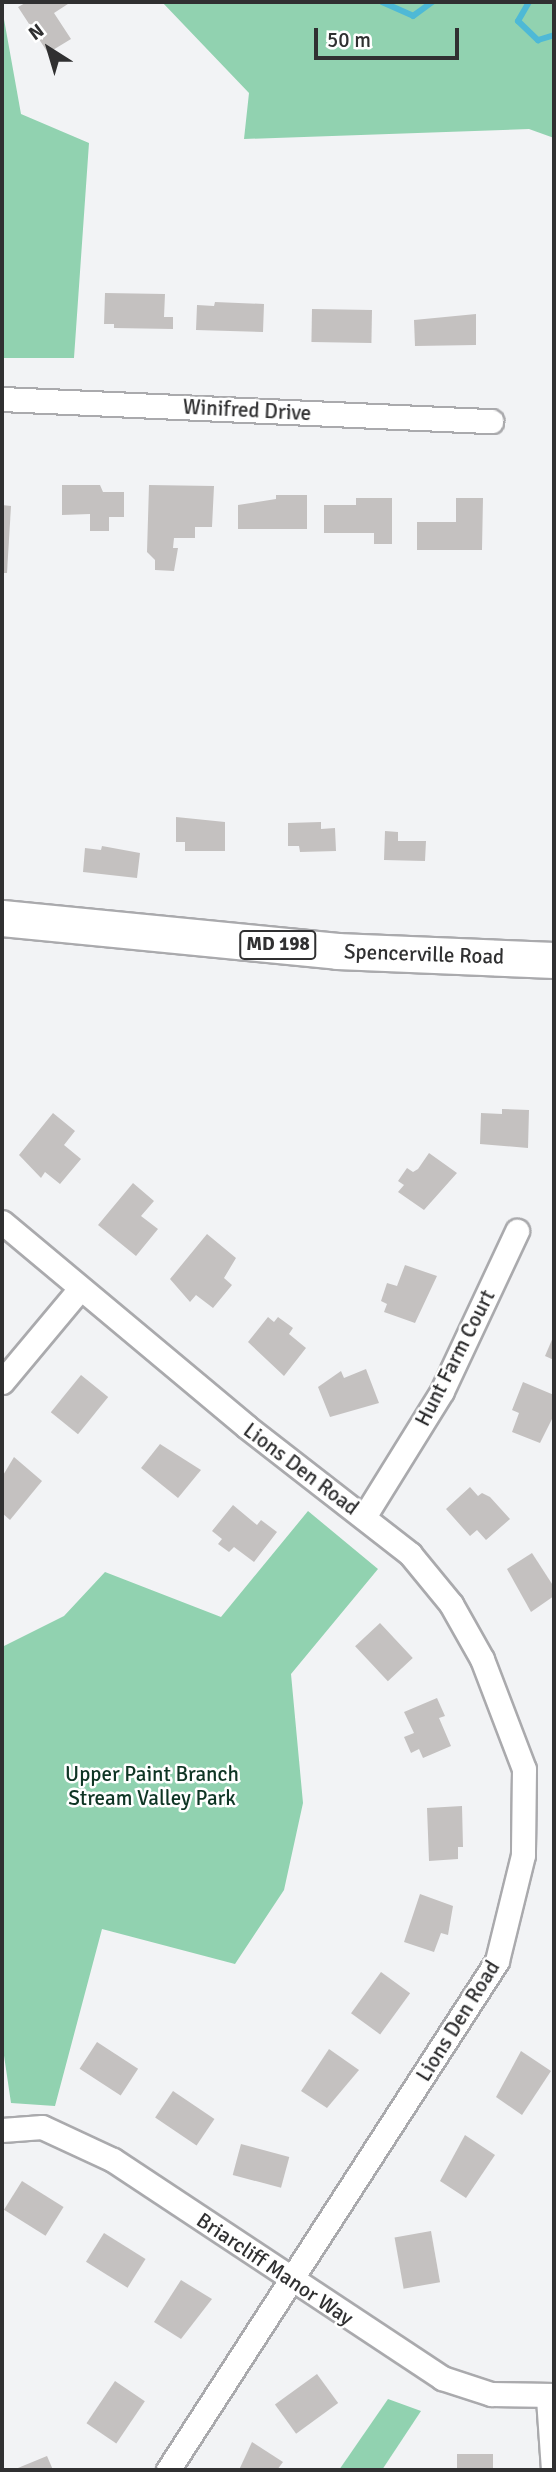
<!DOCTYPE html>
<html>
<head>
<meta charset="utf-8">
<style>
	body { margin:0 }
	#map { position:relative; width:556px; height:2472px; overflow:hidden; background:#f2f3f5; font-family:Signika,sans-serif }
	div>[style] { position:absolute }
	.green>* { inset:0; background:#91d2b0 }
	.stream>* { height:6px; margin:-3px; padding:0 3px; transform-origin:3px; border-radius:3px; background:#4eb9d6 }
	.building>* { inset:0; background:#c4c1c0; transform-origin:0 0 }
	.roads { filter:drop-shadow(2px 0 #aaaaad) drop-shadow(-2px 0 #aaaaad) drop-shadow(0 2px #aaaaad) drop-shadow(0 -2px #aaaaad) }
	.minor>* { height:23px; margin:-11.5px; padding:0 11.5px; transform-origin:11.5px; border-radius:11.5px; background:#fff }
	.primary>* { height:35px; margin:-17.5px; padding:0 17.5px; transform-origin:17.5px; border-radius:17.5px; background:#fff }
	span { translate:-50% -50%; white-space:nowrap; text-align:center; line-height:1.15; -webkit-text-stroke:5px #fff; paint-order:stroke }
	.shield-label span { padding:2px 5px; background:#fff; border:2px solid; border-radius:5px; -webkit-text-stroke-width:0 }
	.shield-label { font-size:19px; color:#303031; font-weight:700 }
	.street-label { font-size:21px; color:#303031 }
	.park-label { font-size:21px; color:#0e3524 }
	.frame { position:absolute; inset:0; border:4px solid #303031; pointer-events:none }
	.north { position:absolute; left:14px; top:14px; width:70px; height:70px; -webkit-text-stroke:5px #fff; paint-order:stroke; rotate:323deg; font-size:19px; font-weight:700; line-height:28px; text-align:center; color:#303031 }
	.north::after { content:''; display:block; margin:auto; width:24px; height:32px; background:#303031; clip-path:polygon(50% 0,100% 100%,50% 72%,0 100%) }
	.scale { position:absolute; left:314px; top:28px; width:145px; height:32px; box-sizing:border-box; border:4px solid #303031; border-top:0; padding-left:9px; font-size:21px; line-height:24px; white-space:nowrap; color:#303031; -webkit-text-stroke:5px #fff; paint-order:stroke }
</style>
</head>
<body>
<div id="map">
	<div class="green">
		<div style="clip-path:polygon(162px 2px,554px 2px,554px 138px,529px 129px,244px 139px,249px 93px)"></div>
		<div style="clip-path:polygon(2px 8px,21px 114px,89px 143px,74px 358px,2px 358px)"></div>
		<div style="clip-path:polygon(308px 1511px,378px 1569px,291px 1674px,303px 1803px,284px 1890px,235px 1964px,102px 1929px,55px 2106px,11px 2103px,2px 2042px,2px 1647px,64px 1616px,105px 1572px,221px 1617px)"></div>
		<div style="clip-path:polygon(388px 2399px,421px 2411px,382px 2470px,339px 2470px)"></div>
	</div>
	<div class="stream">
		<div style="left:382px;top:2px;width:34px;rotate:24deg"></div>
		<div style="left:413px;top:16px;width:24px;rotate:-36deg"></div>
		<div style="left:529px;top:2px;width:22px;rotate:120deg"></div>
		<div style="left:518px;top:21px;width:28px;rotate:44deg"></div>
		<div style="left:538px;top:40px;width:17px;rotate:-17deg"></div>
	</div>
	<div class="building">
		<div style="clip-path:polygon(27px 2px,71px 2px,54px 13px,71px 39px,48px 53px,18px 7px)"></div>
		<div style="clip-path:polygon(105px 293px,165px 294px,164px 317px,173px 317px,173px 329px,114px 328px,114px 324px,104px 324px)"></div>
		<div style="clip-path:polygon(215px 302px,264px 304px,263px 332px,196px 330px,197px 305px,214px 306px)"></div>
		<div style="left:312px;top:309px;width:60px;height:33px;rotate:1deg"></div>
		<div style="clip-path:polygon(476px 314px,476px 345px,415px 346px,414px 320px)"></div>
		<div style="clip-path:polygon(62px 485px,100px 485px,103px 492px,124px 492px,124px 517px,109px 517px,109px 531px,90px 531px,90px 514px,62px 515px)"></div>
		<div style="clip-path:polygon(149px 485px,214px 486px,212px 527px,195px 527px,195px 538px,174px 538px,173px 548px,178px 548px,174px 571px,155px 570px,155px 560px,147px 552px)"></div>
		<div style="clip-path:polygon(276px 495px,307px 495px,307px 529px,238px 529px,238px 505px,276px 499px)"></div>
		<div style="clip-path:polygon(356px 498px,392px 498px,392px 544px,374px 544px,374px 533px,324px 533px,324px 505px,356px 505px)"></div>
		<div style="clip-path:polygon(456px 498px,483px 498px,482px 550px,417px 550px,417px 522px,456px 522px)"></div>
		<div style="clip-path:polygon(2px 505px,11px 506px,7px 573px,2px 573px)"></div>
		<div style="clip-path:polygon(176px 817px,225px 822px,225px 851px,185px 851px,185px 842px,176px 842px)"></div>
		<div style="clip-path:polygon(321px 822px,321px 829px,335px 828px,336px 851px,300px 852px,299px 846px,288px 846px,288px 823px)"></div>
		<div style="clip-path:polygon(385px 831px,398px 832px,398px 841px,426px 841px,425px 861px,384px 860px)"></div>
		<div style="clip-path:polygon(102px 846px,140px 853px,137px 878px,83px 872px,85px 848px,101px 850px)"></div>
		<div style="clip-path:polygon(502px 1109px,529px 1110px,528px 1148px,480px 1144px,481px 1113px,502px 1114px)"></div>
		<div style="clip-path:polygon(53px 1113px,75px 1131px,64px 1145px,81px 1159px,60px 1184px,45px 1172px,41px 1178px,19px 1155px)"></div>
		<div style="clip-path:polygon(429px 1153px,457px 1173px,424px 1210px,398px 1192px,404px 1185px,398px 1181px,407px 1168px,413px 1172px,418px 1169px)"></div>
		<div style="clip-path:polygon(133px 1183px,154px 1201px,141px 1216px,158px 1229px,136px 1256px,98px 1225px)"></div>
		<div style="clip-path:polygon(207px 1234px,236px 1258px,224px 1278px,232px 1285px,213px 1308px,196px 1295px,190px 1302px,170px 1279px)"></div>
		<div style="clip-path:polygon(405px 1265px,437px 1276px,415px 1323px,384px 1312px,387px 1304px,381px 1301px,387px 1283px,397px 1286px)"></div>
		<div style="clip-path:polygon(268px 1317px,274px 1322px,278px 1317px,293px 1328px,289px 1334px,306px 1348px,284px 1376px,248px 1342px)"></div>
		<div style="clip-path:polygon(554px 1335px,554px 1360px,545px 1356px)"></div>
		<div style="clip-path:polygon(366px 1369px,379px 1403px,330px 1417px,318px 1387px,341px 1371px,344px 1378px)"></div>
		<div style="left:81px;top:1375px;width:35px;height:48px;rotate:39deg"></div>
		<div style="clip-path:polygon(523px 1382px,554px 1395px,554px 1415px,540px 1443px,512px 1432px,519px 1413px,512px 1410px)"></div>
		<div style="clip-path:polygon(160px 1444px,201px 1470px,178px 1498px,141px 1468px)"></div>
		<div style="clip-path:polygon(14px 1457px,42px 1481px,10px 1520px,2px 1513px,2px 1477px)"></div>
		<div style="clip-path:polygon(470px 1487px,478px 1496px,482px 1493px,490px 1497px,510px 1519px,486px 1540px,477px 1530px,470px 1536px,446px 1509px)"></div>
		<div style="clip-path:polygon(233px 1505px,257px 1525px,261px 1520px,277px 1532px,254px 1562px,234px 1547px,229px 1552px,218px 1544px,222px 1539px,212px 1531px)"></div>
		<div style="clip-path:polygon(532px 1553px,554px 1587px,554px 1596px,531px 1612px,507px 1569px)"></div>
		<div style="left:380px;top:1623px;width:48px;height:34px;rotate:47deg"></div>
		<div style="clip-path:polygon(437px 1698px,445px 1716px,439px 1718px,451px 1746px,423px 1758px,419px 1749px,411px 1753px,404px 1737px,414px 1733px,404px 1712px)"></div>
		<div style="clip-path:polygon(462px 1806px,463px 1847px,458px 1847px,458px 1859px,429px 1861px,427px 1808px)"></div>
		<div style="clip-path:polygon(420px 1894px,453px 1906px,448px 1935px,441px 1933px,434px 1952px,404px 1942px)"></div>
		<div style="left:381px;top:1972px;width:36px;height:51px;rotate:36deg"></div>
		<div style="left:97px;top:2042px;width:49px;height:32px;rotate:33deg"></div>
		<div style="clip-path:polygon(329px 2049px,359px 2070px,327px 2108px,301px 2091px)"></div>
		<div style="clip-path:polygon(521px 2051px,551px 2071px,522px 2115px,496px 2097px)"></div>
		<div style="left:173px;top:2091px;width:50px;height:32px;rotate:34deg"></div>
		<div style="clip-path:polygon(465px 2135px,495px 2155px,466px 2198px,440px 2181px)"></div>
		<div style="left:241px;top:2144px;width:50px;height:32px;rotate:15deg"></div>
		<div style="left:22px;top:2181px;width:49px;height:34px;rotate:32deg"></div>
		<div style="left:431px;top:2231px;width:52px;height:37px;rotate:80deg"></div>
		<div style="left:104px;top:2233px;width:49px;height:34px;rotate:32deg"></div>
		<div style="clip-path:polygon(181px 2280px,212px 2299px,181px 2339px,154px 2322px)"></div>
		<div style="left:317px;top:2374px;width:36px;height:52px;rotate:54deg"></div>
		<div style="left:115px;top:2381px;width:36px;height:51px;rotate:34deg"></div>
		<div style="clip-path:polygon(252px 2442px,283px 2462px,277px 2470px,239px 2470px)"></div>
		<div style="left:457px;top:2454px;width:36px;height:16px"></div>
		<div style="clip-path:polygon(47px 2456px,53px 2470px,13px 2470px)"></div>
	</div>
	<div class="roads">
		<div class="minor">
			<div style="left:2px;top:399px;width:490px;rotate:2.6deg"></div>
			<div style="left:2px;top:1222px;width:319px;rotate:39.9deg"></div>
			<div style="left:247px;top:1427px;width:207px;rotate:37.9deg"></div>
			<div style="left:410px;top:1554px;width:65px;rotate:50.6deg"></div>
			<div style="left:451px;top:1604px;width:63px;rotate:60.6deg"></div>
			<div style="left:482px;top:1659px;width:118px;rotate:69.1deg"></div>
			<div style="left:524px;top:1769px;width:86px;rotate:90.7deg"></div>
			<div style="left:523px;top:1855px;width:109px;rotate:103.8deg"></div>
			<div style="left:497px;top:1961px;width:606px;rotate:122.88deg"></div>
			<div style="left:2px;top:1382px;width:120px;rotate:-50.1deg"></div>
			<div style="left:364px;top:1517px;width:148px;rotate:-58.2deg"></div>
			<div style="left:442px;top:1391px;width:177px;rotate:-64.9deg"></div>
			<div style="left:2px;top:2130px;width:40px;rotate:-4.3deg"></div>
			<div style="left:42px;top:2127px;width:78px;rotate:24.9deg"></div>
			<div style="left:113px;top:2160px;width:395px;rotate:33.5deg"></div>
			<div style="left:442px;top:2378px;width:52px;rotate:18.1deg"></div>
			<div style="left:491px;top:2394px;width:63px;rotate:0.9deg"></div>
			<div style="left:548px;top:2398px;width:72px;rotate:86deg"></div>
		</div>
		<div class="primary">
			<div style="left:2px;top:918px;width:337px;rotate:5.6deg"></div>
			<div style="left:337px;top:951px;width:217px;rotate:2.4deg"></div>
		</div>
	</div>
	<div class="shield-label">
		<span style="left:278px;top:945px">MD 198</span>
	</div>
	<div class="street-label">
		<span style="left:247px;top:410px;rotate:3deg">Winifred Drive</span>
		<span style="left:424px;top:954px;rotate:2deg">Spencerville Road</span>
		<span style="left:455px;top:1358px;rotate:-63deg">Hunt Farm Court</span>
		<span style="left:301px;top:1469px;rotate:37deg">Lions Den Road</span>
		<span style="left:458px;top:2021px;rotate:-58deg">Lions Den Road</span>
		<span style="left:275px;top:2269px;rotate:34deg">Briarcliff Manor Way</span>
	</div>
	<div class="park-label">
		<span style="left:152px;top:1786px">Upper Paint Branch<br>Stream Valley Park</span>
	</div>
	<div class="frame"></div>
	<div class="north">N</div>
	<div class="scale">50 m</div>
</div>
</body>
</html>
